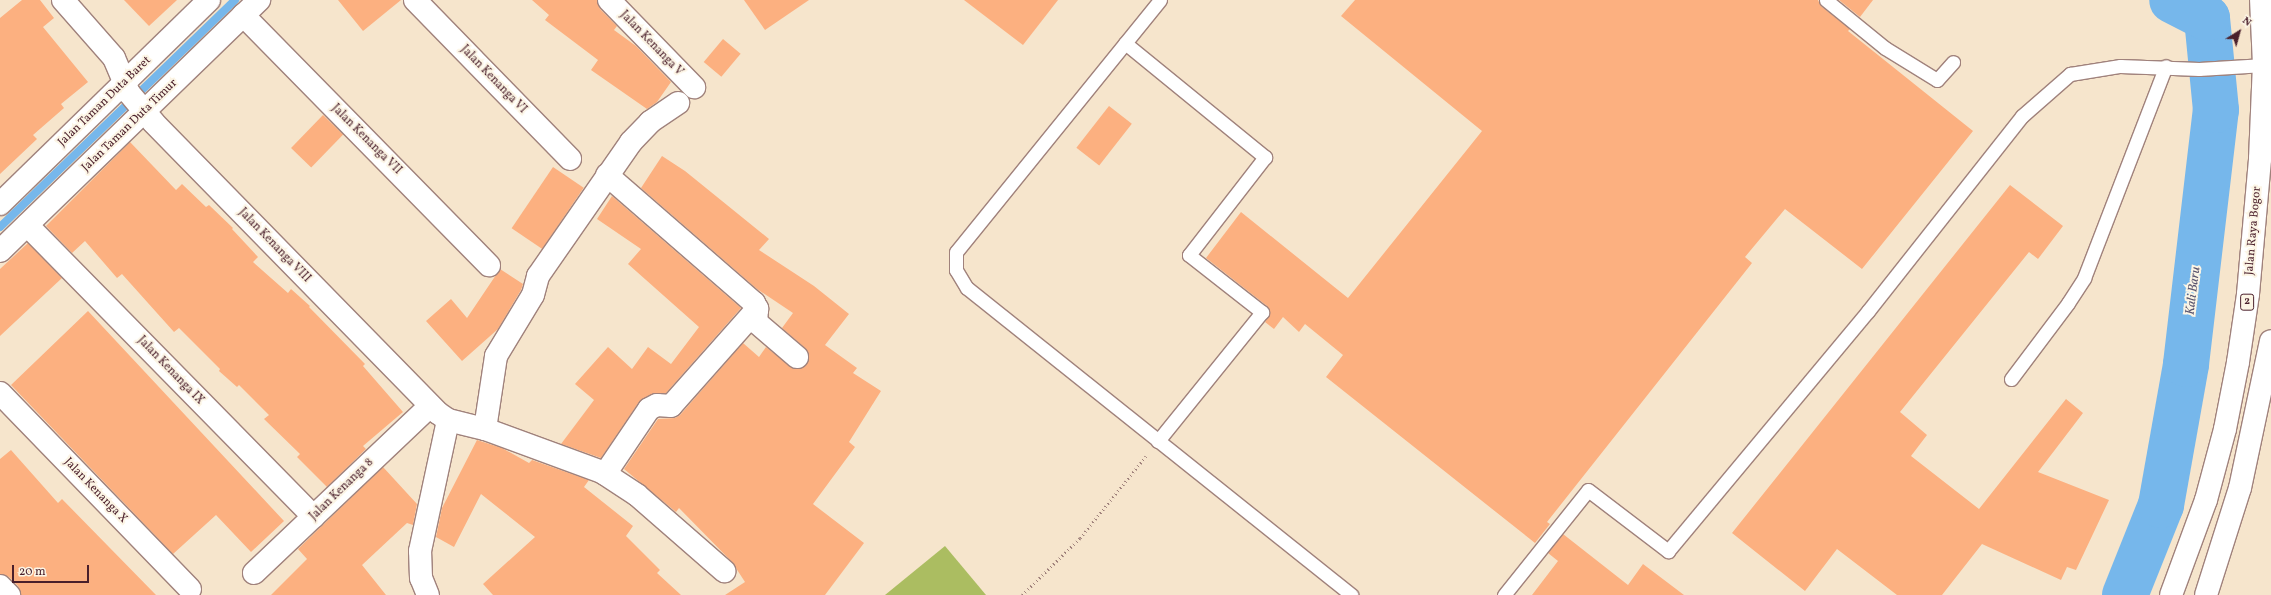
<!DOCTYPE html>
<html>
<head>
<meta charset="utf-8">
<style>
	body { margin:0 }
	#map { position:relative; width:2271px; height:595px; overflow:hidden; background:#f6e5cc; font-family:Vollkorn,serif }
	div>[style] { position:absolute }
	.green>* { inset:0; background:#abbd61 }
	.stream>* { height:8px; margin:-4px; padding:0 4px; transform-origin:4px; border-radius:4px; background:#76b7eb }
	.river>* { height:46px; margin:-23px; padding:0 23px; transform-origin:23px; border-radius:23px; background:#76b7eb }
	.building>* { inset:0; background:#fcb080; transform-origin:0 0 }
	.path>* { height:2.5px; margin-top:-1.25px; transform-origin:0; background:repeating-linear-gradient(90deg,#a0827c 0 1px,transparent 0 4px) }
	.roads { filter:drop-shadow(1px 0 #a0827c) drop-shadow(-1px 0 #a0827c) drop-shadow(0 1px #a0827c) drop-shadow(0 -1px #a0827c) }
	.service>* { height:13px; margin:-6.5px; padding:0 6.5px; transform-origin:6.5px; border-radius:6.5px; background:#fff }
	.minor>* { height:22px; margin:-11px; padding:0 11px; transform-origin:11px; border-radius:11px; background:#fff }
	.trunk>* { height:22px; margin:-11px; padding:0 11px; transform-origin:11px; border-radius:11px; background:#fff }
	span { translate:-50% -50%; white-space:nowrap; text-align:center; line-height:1.15; -webkit-text-stroke:4px #fcf5e5; paint-order:stroke }
	.shield-label span { padding:1px 3px; background:#fcf5e5; border:1px solid; border-radius:3px; -webkit-text-stroke-width:0 }
	.shield-label { font-size:11px; color:#4a1f2b; font-weight:700 }
	.street-label { font-size:12px; color:#4a1f2b }
	.water-label { font-size:13px; color:#59546e; font-style:italic }
	.north { position:absolute; left:2219px; top:12px; width:40px; height:40px; -webkit-text-stroke:3px #fcf5e5; paint-order:stroke; rotate:37deg; font-size:11px; font-weight:700; line-height:16px; text-align:center; color:#4a1f2b }
	.north::after { content:''; display:block; margin:auto; width:14px; height:18px; background:#4a1f2b; clip-path:polygon(50% 0,100% 100%,50% 72%,0 100%) }
	.scale { position:absolute; left:12px; top:565px; width:77px; height:18px; box-sizing:border-box; border:2px solid #4a1f2b; border-top:0; padding-left:5px; font-size:12px; line-height:14px; white-space:nowrap; color:#4a1f2b; -webkit-text-stroke:3px #fcf5e5; paint-order:stroke }
</style>
</head>
<body>
<div id="map">
	<div class="green">
		<div style="clip-path:polygon(945px 546px,986px 595px,885px 595px)"></div>
	</div>
	<div class="stream">
		<div style="left:0;top:227px;width:327px;rotate:-44deg"></div>
	</div>
	<div class="river">
		<div style="left:2125px;top:595px;width:97px;rotate:-68.2deg"></div>
		<div style="left:2161px;top:505px;width:143px;rotate:-79.9deg"></div>
		<div style="left:2186px;top:364px;width:256px;rotate:-83.3deg"></div>
		<div style="left:2216px;top:110px;width:92px;rotate:-95.6deg"></div>
		<div style="left:2207px;top:18px;width:39px;rotate:-153deg"></div>
	</div>
	<div class="building">
		<div style="clip-path:polygon(22px 0,40px 0,54px 18px,43px 27px,88px 82px,61px 104px,64px 108px,33px 135px,37px 139px,0 174px,0 18px)"></div>
		<div style="clip-path:polygon(124px 0,177px 0,149px 26px)"></div>
		<div style="clip-path:polygon(338px 0,401px 0,363px 31px)"></div>
		<div style="clip-path:polygon(532px 0,597px 0,600px 9px,617px 26px,614px 30px,636px 46px,671px 82px,657px 102px,647px 109px,591px 70px,598px 60px,545px 20px,549px 15px)"></div>
		<div style="clip-path:polygon(744px 0,809px 0,765px 30px)"></div>
		<div style="clip-path:polygon(964px 0,1058px 0,1023px 45px)"></div>
		<div style="clip-path:polygon(1355px 0,1818px 0,1821px 6px,1850px 29px,1848px 31px,1973px 131px,1862px 269px,1785px 209px,1745px 257px,1752px 263px,1547px 522px,1550px 524px,1535px 543px,1326px 377px,1343px 355px,1305px 324px,1299px 332px,1283px 317px,1274px 329px,1265px 322px,1270px 314px,1267px 306px,1206px 258px,1241px 212px,1348px 298px,1482px 131px,1341px 16px)"></div>
		<div style="clip-path:polygon(1839px 0,1873px 0,1860px 17px)"></div>
		<div style="left:723px;top:39px;width:23px;height:30px;rotate:40deg"></div>
		<div style="left:1109px;top:106px;width:29px;height:53px;rotate:38deg"></div>
		<div style="left:323px;top:115px;width:28px;height:46px;rotate:44deg"></div>
		<div style="clip-path:polygon(130px 142px,176px 190px,182px 184px,206px 207px,209px 205px,233px 228px,232px 229px,258px 257px,253px 262px,288px 293px,291px 289px,310px 306px,309px 307px,365px 364px,363px 366px,403px 412px,363px 446px,366px 449px,327px 487px,297px 457px,300px 454px,264px 419px,269px 415px,239px 385px,237px 387px,219px 371px,220px 369px,179px 328px,174px 332px,122px 274px,117px 278px,85px 241px,72px 253px,46px 226px)"></div>
		<div style="clip-path:polygon(662px 156px,685px 171px,769px 239px,759px 250px,814px 286px,849px 314px,825px 345px,857px 368px,853px 373px,881px 391px,849px 442px,855px 447px,813px 504px,864px 543px,825px 595px,725px 595px,745px 582px,732px 562px,679px 508px,676px 512px,624px 469px,658px 419px,675px 418px,680px 415px,743px 343px,759px 357px,766px 347px,794px 369px,806px 365px,809px 359px,805px 348px,782px 328px,793px 313px,757px 289px,641px 188px)"></div>
		<div style="left:553px;top:167px;width:37px;height:74px;rotate:34deg"></div>
		<div style="clip-path:polygon(2010px 185px,2063px 226px,2038px 259px,2029px 252px,1900px 412px,1927px 435px,1911px 456px,1979px 509px,2066px 399px,2083px 413px,2038px 472px,2109px 500px,2076px 570px,2067px 567px,2061px 580px,1982px 544px,1942px 595px,1897px 595px,1837px 549px,1805px 591px,1732px 533px)"></div>
		<div style="clip-path:polygon(612px 196px,741px 308px,666px 393px,652px 394px,639px 402px,601px 458px,561px 444px,594px 400px,575px 384px,608px 347px,632px 369px,648px 347px,671px 364px,699px 327px,628px 264px,641px 249px,597px 219px)"></div>
		<div style="clip-path:polygon(28px 243px,62px 278px,0 336px,0 269px)"></div>
		<div style="clip-path:polygon(500px 269px,523px 284px,521px 290px,498px 329px,462px 361px,426px 321px,451px 299px,467px 318px)"></div>
		<div style="clip-path:polygon(88px 311px,284px 521px,251px 552px,216px 515px,173px 554px,11px 385px)"></div>
		<div style="clip-path:polygon(477px 440px,502px 448px,529px 463px,532px 460px,589px 480px,584px 487px,633px 526px,626px 536px,660px 570px,657px 573px,681px 595px,493px 595px,483px 584px,535px 537px,481px 494px,454px 547px,436px 537px,442px 508px)"></div>
		<div style="clip-path:polygon(11px 450px,58px 503px,62px 499px,156px 595px,21px 595px,18px 586px,9px 577px,0 574px,0 459px)"></div>
		<div style="clip-path:polygon(383px 467px,417px 504px,413px 525px,407px 523px,362px 565px,386px 595px,271px 595px,307px 559px,298px 549px)"></div>
		<div style="clip-path:polygon(1563px 534px,1628px 585px,1643px 564px,1684px 595px,1532px 595px,1558px 561px,1548px 553px)"></div>
	</div>
	<div class="path">
		<div style="left:1022px;top:595px;width:81px;rotate:-44.5deg"></div>
		<div style="left:1080px;top:538px;width:105px;rotate:-51.2deg"></div>
	</div>
	<div class="roads">
		<div class="service">
			<div style="left:1160px;top:0;width:324px;rotate:129deg"></div>
			<div style="left:956px;top:252px;width:18px;rotate:90deg"></div>
			<div style="left:956px;top:270px;width:21px;rotate:59deg"></div>
			<div style="left:967px;top:288px;width:492px;rotate:38.6deg"></div>
			<div style="left:1826px;top:0;width:76px;rotate:39.1deg"></div>
			<div style="left:1885px;top:48px;width:61px;rotate:31.6deg"></div>
			<div style="left:1937px;top:80px;width:24px;rotate:-48deg"></div>
			<div style="left:1125px;top:43px;width:181px;rotate:39.2deg"></div>
			<div style="left:1265px;top:157px;width:124px;rotate:127.8deg"></div>
			<div style="left:1189px;top:255px;width:93px;rotate:38deg"></div>
			<div style="left:1262px;top:312px;width:166px;rotate:128.9deg"></div>
			<div style="left:2011px;top:379px;width:95px;rotate:-53.1deg"></div>
			<div style="left:2068px;top:303px;width:30px;rotate:-57deg"></div>
			<div style="left:2084px;top:278px;width:227px;rotate:-68.9deg"></div>
			<div style="left:1504px;top:595px;width:134px;rotate:-51.3deg"></div>
			<div style="left:1588px;top:490px;width:101px;rotate:37.3deg"></div>
			<div style="left:1668px;top:551px;width:312px;rotate:-50.2deg"></div>
			<div style="left:1868px;top:311px;width:248px;rotate:-51.7deg"></div>
			<div style="left:2022px;top:116px;width:64px;rotate:-41.2deg"></div>
			<div style="left:2070px;top:74px;width:51px;rotate:-9.1deg"></div>
			<div style="left:2120px;top:66px;width:79px;rotate:2.2deg"></div>
			<div style="left:2199px;top:69px;width:65px;rotate:-3.5deg"></div>
		</div>
		<div class="minor">
			<div style="left:63px;top:0;width:77px;rotate:48.7deg"></div>
			<div style="left:114px;top:58px;width:38px;rotate:67deg"></div>
			<div style="left:129px;top:93px;width:38px;rotate:50deg"></div>
			<div style="left:153px;top:122px;width:407px;rotate:45.6deg"></div>
			<div style="left:438px;top:413px;width:12px;rotate:35deg"></div>
			<div style="left:448px;top:420px;width:38px;rotate:14deg"></div>
			<div style="left:485px;top:429px;width:125px;rotate:20.2deg"></div>
			<div style="left:602px;top:472px;width:42px;rotate:33.3deg"></div>
			<div style="left:637px;top:495px;width:116px;rotate:41.1deg"></div>
			<div style="left:415px;top:0;width:222px;rotate:45.7deg"></div>
			<div style="left:609px;top:0;width:122px;rotate:45.7deg"></div>
			<div style="left:243px;top:15px;width:351px;rotate:45.5deg"></div>
			<div style="left:607px;top:175px;width:195px;rotate:41deg"></div>
			<div style="left:754px;top:303px;width:7px;rotate:63deg"></div>
			<div style="left:757px;top:309px;width:13px;rotate:94deg"></div>
			<div style="left:756px;top:322px;width:54px;rotate:40.5deg"></div>
			<div style="left:0;top:204px;width:292px;rotate:-44.3deg"></div>
			<div style="left:27px;top:225px;width:409px;rotate:45.5deg"></div>
			<div style="left:0;top:251px;width:361px;rotate:-44.1deg"></div>
			<div style="left:0;top:393px;width:273px;rotate:45.9deg"></div>
			<div style="left:485px;top:429px;width:74px;rotate:-81.4deg"></div>
			<div style="left:496px;top:356px;width:71px;rotate:-58.8deg"></div>
			<div style="left:533px;top:295px;width:20px;rotate:-75deg"></div>
			<div style="left:538px;top:276px;width:163px;rotate:-55.2deg"></div>
			<div style="left:631px;top:142px;width:28px;rotate:-46deg"></div>
			<div style="left:650px;top:122px;width:34px;rotate:-34deg"></div>
			<div style="left:605px;top:474px;width:78px;rotate:-55.9deg"></div>
			<div style="left:649px;top:409px;width:9px;rotate:-27deg"></div>
			<div style="left:657px;top:405px;width:14px;rotate:4deg"></div>
			<div style="left:671px;top:406px;width:130px;rotate:-48.4deg"></div>
			<div style="left:254px;top:573px;width:243px;rotate:-43.5deg"></div>
			<div style="left:0;top:586px;width:13px;rotate:45deg"></div>
			<div style="left:428px;top:595px;width:18px;rotate:-112deg"></div>
			<div style="left:421px;top:578px;width:27px;rotate:-92deg"></div>
			<div style="left:420px;top:551px;width:134px;rotate:-77.9deg"></div>
		</div>
		<div class="trunk">
			<div style="left:2171px;top:595px;width:101px;rotate:-69.8deg"></div>
			<div style="left:2206px;top:500px;width:73px;rotate:-75deg"></div>
			<div style="left:2225px;top:429px;width:68px;rotate:-79deg"></div>
			<div style="left:2238px;top:362px;width:69px;rotate:-81.6deg"></div>
			<div style="left:2248px;top:294px;width:136px;rotate:-84.9deg"></div>
			<div style="left:2260px;top:159px;width:94px;rotate:-87.6deg"></div>
			<div style="left:2264px;top:65px;width:65px;rotate:-92.6deg"></div>
			<div style="left:2206px;top:595px;width:112px;rotate:-72.4deg"></div>
			<div style="left:2240px;top:488px;width:150px;rotate:-78.1deg"></div>
		</div>
	</div>
	<div class="shield-label">
		<span style="left:2247px;top:302px">2</span>
	</div>
	<div class="street-label">
		<span style="left:651px;top:44px;rotate:46deg">Jalan Kenanga V</span>
		<span style="left:493px;top:80px;rotate:46deg">Jalan Kenanga VI</span>
		<span style="left:105px;top:102px;rotate:-44deg">Jalan Taman Duta Baret</span>
		<span style="left:130px;top:126px;rotate:-44deg">Jalan Taman Duta Timur</span>
		<span style="left:366px;top:140px;rotate:45deg">Jalan Kenanga VII</span>
		<span style="left:2254px;top:231px;rotate:-85deg">Jalan Raya Bogor</span>
		<span style="left:274px;top:246px;rotate:46deg">Jalan Kenanga VIII</span>
		<span style="left:170px;top:371px;rotate:46deg">Jalan Kenanga IX</span>
		<span style="left:342px;top:490px;rotate:-44deg">Jalan Kenanga 8</span>
		<span style="left:95px;top:491px;rotate:46deg">Jalan Kenanga X</span>
	</div>
	<div class="water-label">
		<span style="left:2194px;top:291px;rotate:-83deg">Kali Baru</span>
	</div>
	<div class="north">N</div>
	<div class="scale">20 m</div>
</div>
</body>
</html>
